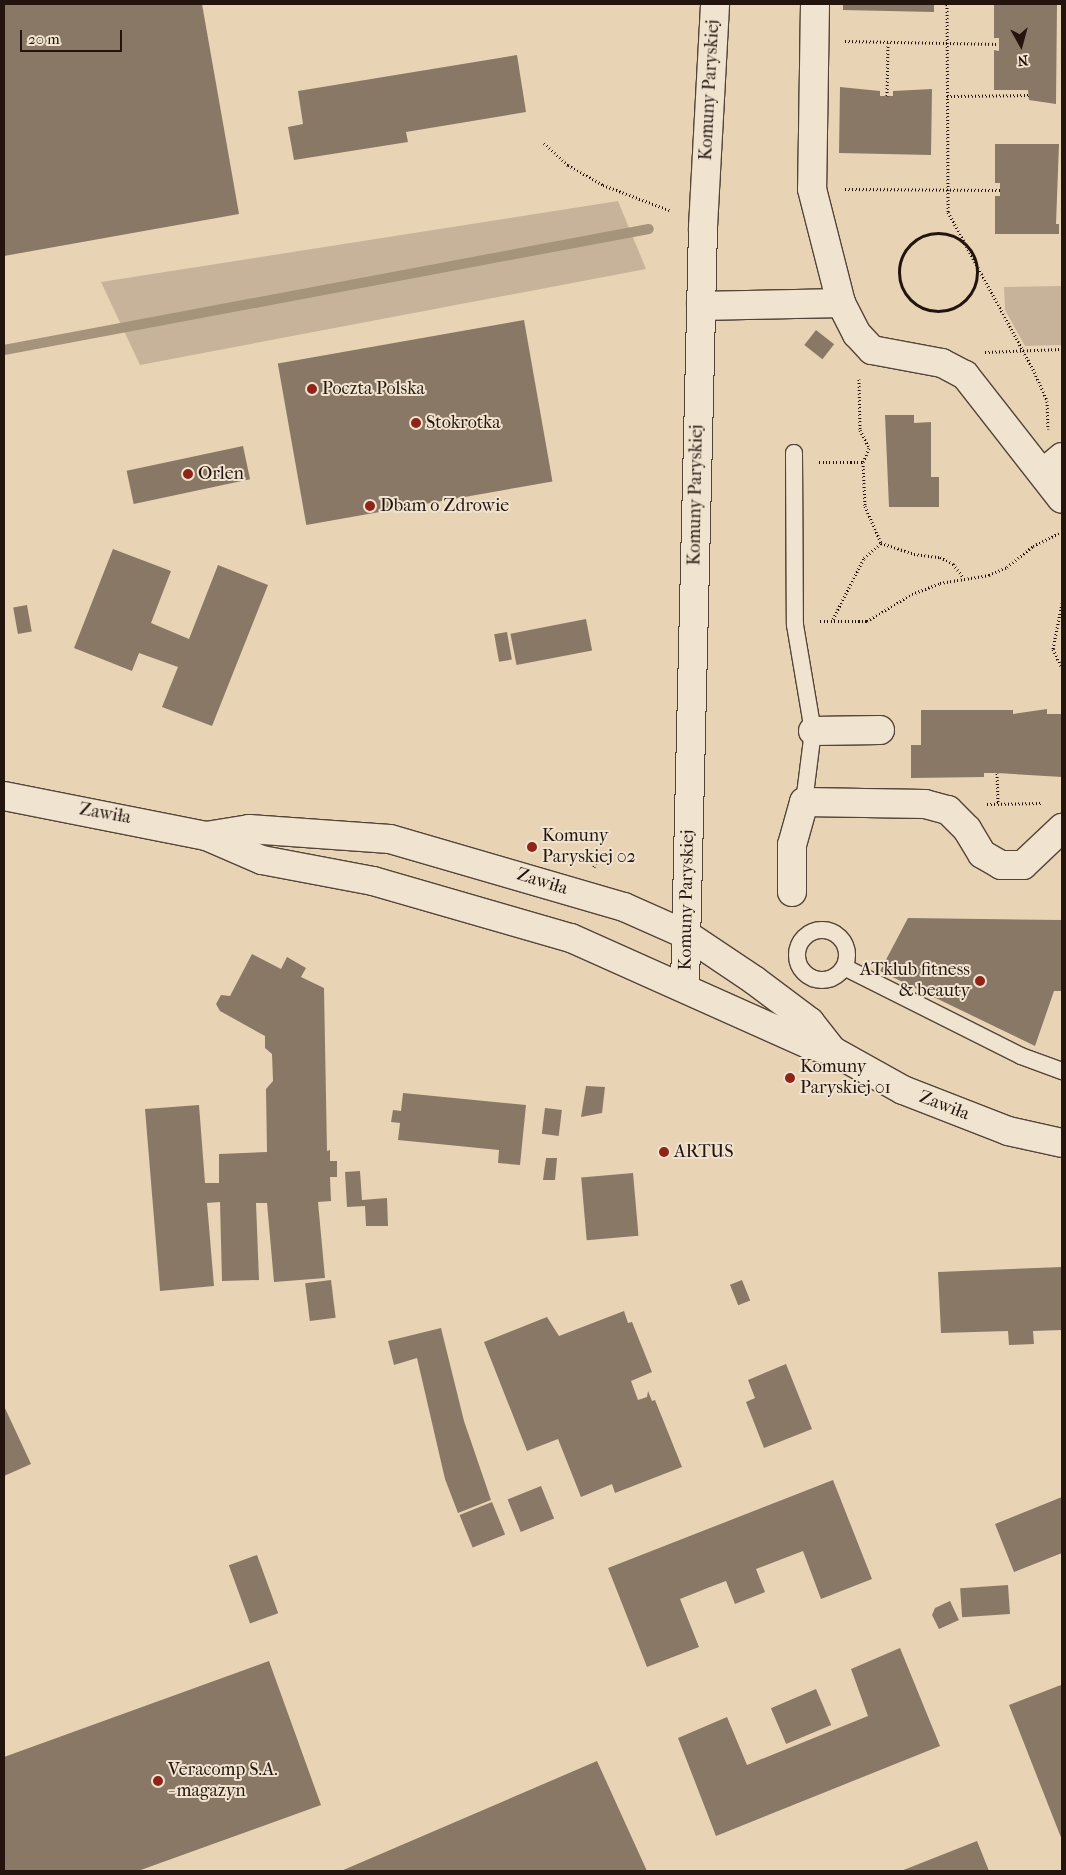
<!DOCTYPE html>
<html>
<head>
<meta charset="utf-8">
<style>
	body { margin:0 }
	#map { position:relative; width:1066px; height:1875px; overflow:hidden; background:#e8d4b5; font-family:"IM FELL French Canon",serif }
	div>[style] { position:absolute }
	.green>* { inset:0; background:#c7b399 }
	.stream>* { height:10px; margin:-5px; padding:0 5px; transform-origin:5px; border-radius:5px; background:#a5937c }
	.building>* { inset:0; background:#897865; transform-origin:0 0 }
	.path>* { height:3px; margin-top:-1.5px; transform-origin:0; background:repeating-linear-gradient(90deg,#23140e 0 1px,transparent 0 3.5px) }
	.path>.ring { margin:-1.5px; padding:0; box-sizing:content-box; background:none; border:3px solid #23140e; border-radius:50% }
	.roads { filter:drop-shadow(1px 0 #544438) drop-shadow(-1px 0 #544438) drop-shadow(0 1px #544438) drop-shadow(0 -1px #544438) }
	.lane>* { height:16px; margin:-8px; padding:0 8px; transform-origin:8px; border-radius:8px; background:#f0e3cf }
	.lane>.ring { margin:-8px; padding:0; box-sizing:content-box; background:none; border:16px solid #f0e3cf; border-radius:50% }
	.street>* { height:28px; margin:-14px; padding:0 14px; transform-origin:14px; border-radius:14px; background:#f0e3cf }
	.secondary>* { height:28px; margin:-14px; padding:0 14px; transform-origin:14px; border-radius:14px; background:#f0e3cf }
	.dots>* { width:14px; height:14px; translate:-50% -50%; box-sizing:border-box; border:2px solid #f0e3cf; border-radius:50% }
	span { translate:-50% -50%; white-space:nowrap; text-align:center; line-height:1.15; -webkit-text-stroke:4px #f0e3cf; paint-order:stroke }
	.street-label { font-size:18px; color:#23140e }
	.poi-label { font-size:18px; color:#23140e }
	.left { translate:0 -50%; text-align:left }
	.right { translate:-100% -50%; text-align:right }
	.frame { position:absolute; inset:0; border:5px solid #23140e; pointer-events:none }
	.north { position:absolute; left:996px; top:20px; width:50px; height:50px; -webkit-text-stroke:4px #f0e3cf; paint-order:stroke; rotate:173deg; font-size:14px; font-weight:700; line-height:20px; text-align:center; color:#23140e }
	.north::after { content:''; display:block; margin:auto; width:18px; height:22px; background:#23140e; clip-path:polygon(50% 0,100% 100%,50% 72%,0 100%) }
	.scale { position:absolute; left:20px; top:30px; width:102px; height:22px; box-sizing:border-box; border:2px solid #23140e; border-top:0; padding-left:6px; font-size:15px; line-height:18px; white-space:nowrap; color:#23140e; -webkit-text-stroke:4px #f0e3cf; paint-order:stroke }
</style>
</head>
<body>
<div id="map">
	<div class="green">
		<div style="clip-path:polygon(618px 201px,646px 269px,140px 365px,101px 282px)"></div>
		<div style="clip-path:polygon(1062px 286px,1062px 345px,1025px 346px,1005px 310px,1004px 287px)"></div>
	</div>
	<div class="stream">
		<div style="left:4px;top:350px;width:656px;rotate:-10.63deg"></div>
	</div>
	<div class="building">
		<div style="clip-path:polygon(4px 4px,202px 4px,239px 214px,4px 256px)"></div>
		<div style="clip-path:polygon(843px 4px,934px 4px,934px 12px,843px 10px)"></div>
		<div style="clip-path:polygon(994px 4px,1057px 4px,1056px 104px,1029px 100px,1028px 90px,994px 90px,994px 50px,999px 51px,999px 38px,994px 38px)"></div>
		<div style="clip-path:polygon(517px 55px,526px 112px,406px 132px,408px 142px,294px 160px,288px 127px,303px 124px,298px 91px)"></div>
		<div style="clip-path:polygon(840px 87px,880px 91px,880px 96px,893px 96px,893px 91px,932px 89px,931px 155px,839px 153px)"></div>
		<div style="clip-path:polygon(995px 144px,1059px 144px,1056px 224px,1059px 224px,1059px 234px,995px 234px,995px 196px,1000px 196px,1000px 183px,995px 183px)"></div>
		<div style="left:524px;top:320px;width:164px;height:250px;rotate:80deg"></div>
		<div style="left:816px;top:330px;width:23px;height:19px;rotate:38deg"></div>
		<div style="clip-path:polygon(885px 415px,914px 415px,914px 423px,931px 422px,931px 477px,939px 477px,939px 507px,889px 507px)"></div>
		<div style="left:243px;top:446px;width:34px;height:119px;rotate:78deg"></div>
		<div style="clip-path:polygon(113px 549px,171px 571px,151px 623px,189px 639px,218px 565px,268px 585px,212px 726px,162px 707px,178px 667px,139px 653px,132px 671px,74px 648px)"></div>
		<div style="left:27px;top:605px;width:27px;height:14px;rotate:80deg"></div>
		<div style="left:586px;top:619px;width:32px;height:77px;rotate:79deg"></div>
		<div style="left:507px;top:632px;width:28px;height:13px;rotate:80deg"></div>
		<div style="clip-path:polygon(1047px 709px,1047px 714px,1062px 714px,1062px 777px,997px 773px,984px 773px,984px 777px,911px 778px,911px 745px,921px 745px,921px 710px,1013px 710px,1013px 714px)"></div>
		<div style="clip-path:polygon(908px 918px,1062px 920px,1062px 991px,1054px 991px,1035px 1046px,880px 971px)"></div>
		<div style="clip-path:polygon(252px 954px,281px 969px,287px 957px,306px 968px,301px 977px,324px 988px,327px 1151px,330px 1150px,330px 1161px,337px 1161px,337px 1177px,330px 1177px,331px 1201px,318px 1202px,325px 1278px,274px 1282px,267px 1203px,256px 1203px,259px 1280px,222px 1281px,220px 1202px,207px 1203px,214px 1286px,160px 1291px,145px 1109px,199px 1105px,205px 1183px,219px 1183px,219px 1154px,267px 1152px,266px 1089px,273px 1081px,272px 1054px,265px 1048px,265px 1036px,220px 1011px,216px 1004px,221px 995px,230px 996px)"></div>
		<div style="clip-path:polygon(586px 1086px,605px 1087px,602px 1113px,581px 1117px)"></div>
		<div style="clip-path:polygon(403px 1093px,526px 1105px,520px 1165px,498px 1163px,499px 1150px,398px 1140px,400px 1123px,391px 1122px,393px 1110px,401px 1111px)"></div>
		<div style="left:545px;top:1108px;width:17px;height:26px;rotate:7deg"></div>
		<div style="clip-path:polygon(546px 1158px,557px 1158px,555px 1180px,543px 1180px)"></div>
		<div style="clip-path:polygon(360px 1171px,362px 1200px,387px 1198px,388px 1226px,366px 1226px,365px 1206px,347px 1207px,345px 1172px)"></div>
		<div style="left:633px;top:1173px;width:63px;height:52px;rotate:85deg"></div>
		<div style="clip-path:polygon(1062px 1267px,1062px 1330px,1033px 1331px,1034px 1344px,1009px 1345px,1008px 1331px,941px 1333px,938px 1272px)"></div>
		<div style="left:331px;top:1280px;width:38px;height:26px;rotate:83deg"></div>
		<div style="left:742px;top:1280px;width:22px;height:13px;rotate:68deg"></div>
		<div style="clip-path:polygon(624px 1311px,628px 1323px,632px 1322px,652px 1372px,631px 1381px,638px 1400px,647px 1397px,648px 1391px,652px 1401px,655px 1400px,682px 1467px,615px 1493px,612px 1484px,581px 1497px,558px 1439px,527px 1451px,484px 1342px,547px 1317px,559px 1336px)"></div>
		<div style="clip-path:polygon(441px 1328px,464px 1421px,491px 1500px,458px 1513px,445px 1479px,417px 1358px,394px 1365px,388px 1341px)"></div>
		<div style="clip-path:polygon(786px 1364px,812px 1429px,764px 1448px,746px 1402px,755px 1398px,748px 1380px)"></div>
		<div style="clip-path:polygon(4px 1406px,31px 1464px,4px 1476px)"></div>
		<div style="clip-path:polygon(833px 1480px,872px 1579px,821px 1599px,803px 1551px,756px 1569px,765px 1592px,735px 1604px,726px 1581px,710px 1587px,680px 1599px,699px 1647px,647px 1667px,608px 1568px)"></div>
		<div style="left:541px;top:1486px;width:35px;height:36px;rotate:68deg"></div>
		<div style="clip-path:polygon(1062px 1497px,1062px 1553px,1014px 1572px,995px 1524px)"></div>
		<div style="left:492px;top:1502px;width:35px;height:35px;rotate:68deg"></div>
		<div style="left:257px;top:1555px;width:62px;height:30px;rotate:70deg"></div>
		<div style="left:1008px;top:1585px;width:29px;height:48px;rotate:86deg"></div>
		<div style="clip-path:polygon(950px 1601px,959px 1620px,939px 1629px,932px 1615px,935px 1608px)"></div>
		<div style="clip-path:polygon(900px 1648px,940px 1746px,716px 1836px,678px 1738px,727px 1717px,747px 1765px,868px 1716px,851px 1669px)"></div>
		<div style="clip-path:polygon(269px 1661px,321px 1805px,138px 1871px,4px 1871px,4px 1757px)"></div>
		<div style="clip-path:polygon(1061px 1685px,1062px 1687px,1062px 1840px,1009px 1705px)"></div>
		<div style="left:816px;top:1689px;width:39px;height:49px;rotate:67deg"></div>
		<div style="clip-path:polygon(597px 1761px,647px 1871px,341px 1871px)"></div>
		<div style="clip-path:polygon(977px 1841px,989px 1871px,901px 1871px)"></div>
	</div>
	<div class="path">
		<div style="left:947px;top:4px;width:208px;rotate:89.7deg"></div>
		<div style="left:948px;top:212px;width:179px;rotate:61.6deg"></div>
		<div style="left:1033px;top:369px;width:35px;rotate:66deg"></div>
		<div style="left:1047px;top:401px;width:28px;rotate:88deg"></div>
		<div style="left:845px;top:41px;width:154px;rotate:1.1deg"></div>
		<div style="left:887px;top:96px;width:53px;rotate:-88.9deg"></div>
		<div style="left:947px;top:96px;width:82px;rotate:-0.7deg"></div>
		<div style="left:544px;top:143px;width:33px;rotate:43deg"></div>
		<div style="left:568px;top:165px;width:40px;rotate:29.7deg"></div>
		<div style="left:603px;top:185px;width:71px;rotate:20.7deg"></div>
		<div style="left:845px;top:189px;width:155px;rotate:0.4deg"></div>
		<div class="ring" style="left:899px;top:233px;width:75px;height:75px"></div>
		<div style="left:985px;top:352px;width:77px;rotate:-2.2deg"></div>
		<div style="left:859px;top:379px;width:51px;rotate:88.9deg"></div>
		<div style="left:860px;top:430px;width:20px;rotate:63deg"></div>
		<div style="left:869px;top:448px;width:15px;rotate:113deg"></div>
		<div style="left:863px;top:462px;width:44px;rotate:87.4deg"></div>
		<div style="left:865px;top:506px;width:40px;rotate:66.6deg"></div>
		<div style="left:881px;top:543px;width:35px;rotate:18deg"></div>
		<div style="left:914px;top:554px;width:26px;rotate:7deg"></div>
		<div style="left:940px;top:557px;width:15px;rotate:28deg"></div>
		<div style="left:953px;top:564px;width:16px;rotate:52deg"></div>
		<div style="left:819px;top:462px;width:44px"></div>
		<div style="left:1062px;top:603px;width:47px;rotate:101.1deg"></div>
		<div style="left:1053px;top:649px;width:21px;rotate:65deg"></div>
		<div style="left:833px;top:619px;width:68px;rotate:-63.1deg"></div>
		<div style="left:864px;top:558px;width:23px;rotate:-41deg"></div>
		<div style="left:820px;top:621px;width:47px"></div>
		<div style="left:867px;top:621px;width:52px;rotate:-31deg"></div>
		<div style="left:912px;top:594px;width:30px;rotate:-21deg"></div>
		<div style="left:940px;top:583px;width:50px;rotate:-9.3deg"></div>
		<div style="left:989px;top:575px;width:20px;rotate:-24deg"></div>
		<div style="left:1007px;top:567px;width:33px;rotate:-39deg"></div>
		<div style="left:1033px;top:546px;width:32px;rotate:-26deg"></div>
		<div style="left:997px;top:773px;width:31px;rotate:88deg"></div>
		<div style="left:987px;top:804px;width:54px;rotate:-1.1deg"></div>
		<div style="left:594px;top:867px;width:15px;rotate:-74deg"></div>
	</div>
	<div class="roads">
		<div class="lane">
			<div style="left:794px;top:453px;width:172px;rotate:89.7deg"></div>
			<div style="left:795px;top:625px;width:108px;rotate:80.4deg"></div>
			<div style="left:813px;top:731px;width:72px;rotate:97.2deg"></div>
			<div class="ring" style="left:797px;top:930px;width:34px;height:34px"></div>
			<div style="left:844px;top:967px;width:198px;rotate:26.7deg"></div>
			<div style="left:1021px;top:1056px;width:44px;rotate:20.1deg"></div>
		</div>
		<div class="street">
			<div style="left:815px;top:4px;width:185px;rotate:90.9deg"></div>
			<div style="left:812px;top:189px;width:118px;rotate:75.7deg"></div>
			<div style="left:841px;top:303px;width:35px;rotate:63deg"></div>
			<div style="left:857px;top:334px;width:22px;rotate:47deg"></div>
			<div style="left:872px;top:350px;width:71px;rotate:10.5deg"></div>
			<div style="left:942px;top:363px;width:26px;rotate:28deg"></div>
			<div style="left:965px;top:375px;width:157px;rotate:52deg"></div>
			<div style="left:701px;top:306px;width:140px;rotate:-1.2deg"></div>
			<div style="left:1043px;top:473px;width:25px;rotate:-40deg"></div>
			<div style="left:813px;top:731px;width:67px;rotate:-0.9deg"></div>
			<div style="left:792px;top:892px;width:47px;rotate:-90deg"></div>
			<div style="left:792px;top:845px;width:45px;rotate:-74.4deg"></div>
			<div style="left:804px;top:802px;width:121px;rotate:0.9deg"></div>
			<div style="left:925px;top:804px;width:24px;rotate:15deg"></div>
			<div style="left:948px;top:810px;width:27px;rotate:45deg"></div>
			<div style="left:967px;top:829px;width:29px;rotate:59deg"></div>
			<div style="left:982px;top:854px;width:22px;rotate:30deg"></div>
			<div style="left:1001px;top:865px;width:22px"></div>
			<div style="left:1023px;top:865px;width:54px;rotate:-43.5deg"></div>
			<div style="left:685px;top:986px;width:759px;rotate:-88.64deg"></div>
			<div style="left:703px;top:227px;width:223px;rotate:-86.9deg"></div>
		</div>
		<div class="secondary">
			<div style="left:4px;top:796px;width:206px;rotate:11.2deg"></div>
			<div style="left:206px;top:836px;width:61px;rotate:23.2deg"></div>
			<div style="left:262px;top:860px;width:113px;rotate:10.7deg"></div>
			<div style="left:373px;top:881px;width:206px;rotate:16.1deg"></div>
			<div style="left:571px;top:938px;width:262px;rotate:24.1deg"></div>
			<div style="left:810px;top:1045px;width:24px;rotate:15deg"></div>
			<div style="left:833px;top:1051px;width:80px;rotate:29.1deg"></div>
			<div style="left:903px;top:1090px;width:113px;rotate:21.3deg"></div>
			<div style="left:1008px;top:1131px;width:55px;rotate:12.5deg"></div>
			<div style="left:206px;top:836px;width:44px;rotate:-9.2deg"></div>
			<div style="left:249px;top:829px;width:141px;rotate:4.1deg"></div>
			<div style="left:390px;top:839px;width:244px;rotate:16.2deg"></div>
			<div style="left:624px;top:907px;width:69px;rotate:24deg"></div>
			<div style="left:687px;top:935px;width:81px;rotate:33.9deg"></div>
			<div style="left:754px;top:980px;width:70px;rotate:36.9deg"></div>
			<div style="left:810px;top:1022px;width:37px;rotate:52deg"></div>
		</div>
	</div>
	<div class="dots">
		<div style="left:312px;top:389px;background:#8f2418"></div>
		<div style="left:416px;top:423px;background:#8f2418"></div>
		<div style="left:188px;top:474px;background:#8f2418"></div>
		<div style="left:370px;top:506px;background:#8f2418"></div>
		<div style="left:532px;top:847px;background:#8f2418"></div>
		<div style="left:980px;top:981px;background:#8f2418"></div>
		<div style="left:790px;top:1078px;background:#8f2418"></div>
		<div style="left:664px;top:1152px;background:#8f2418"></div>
		<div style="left:158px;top:1781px;background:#8f2418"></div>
	</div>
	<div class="street-label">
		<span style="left:710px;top:90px;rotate:-87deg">Komuny Paryskiej</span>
		<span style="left:696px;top:495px;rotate:-89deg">Komuny Paryskiej</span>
		<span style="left:105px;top:814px;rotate:10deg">Zawiła</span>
		<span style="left:542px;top:882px;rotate:17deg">Zawiła</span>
		<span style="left:687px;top:900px;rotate:-89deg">Komuny Paryskiej</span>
		<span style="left:944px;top:1106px;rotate:21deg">Zawiła</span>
	</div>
	<div class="poi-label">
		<span class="left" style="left:322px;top:389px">Poczta Polska</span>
		<span class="left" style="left:426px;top:423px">Stokrotka</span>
		<span class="left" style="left:198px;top:474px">Orlen</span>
		<span class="left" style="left:380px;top:506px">Dbam o Zdrowie</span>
		<span class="left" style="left:542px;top:847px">Komuny<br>Paryskiej 02</span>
		<span class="right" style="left:970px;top:981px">ATklub fitness<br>&amp; beauty</span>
		<span class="left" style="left:800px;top:1078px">Komuny<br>Paryskiej 01</span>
		<span class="left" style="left:674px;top:1152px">ARTUS</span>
		<span class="left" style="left:168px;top:1781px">Veracomp S.A.<br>- magazyn</span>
	</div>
	<div class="frame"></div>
	<div class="north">N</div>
	<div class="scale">20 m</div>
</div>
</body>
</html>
